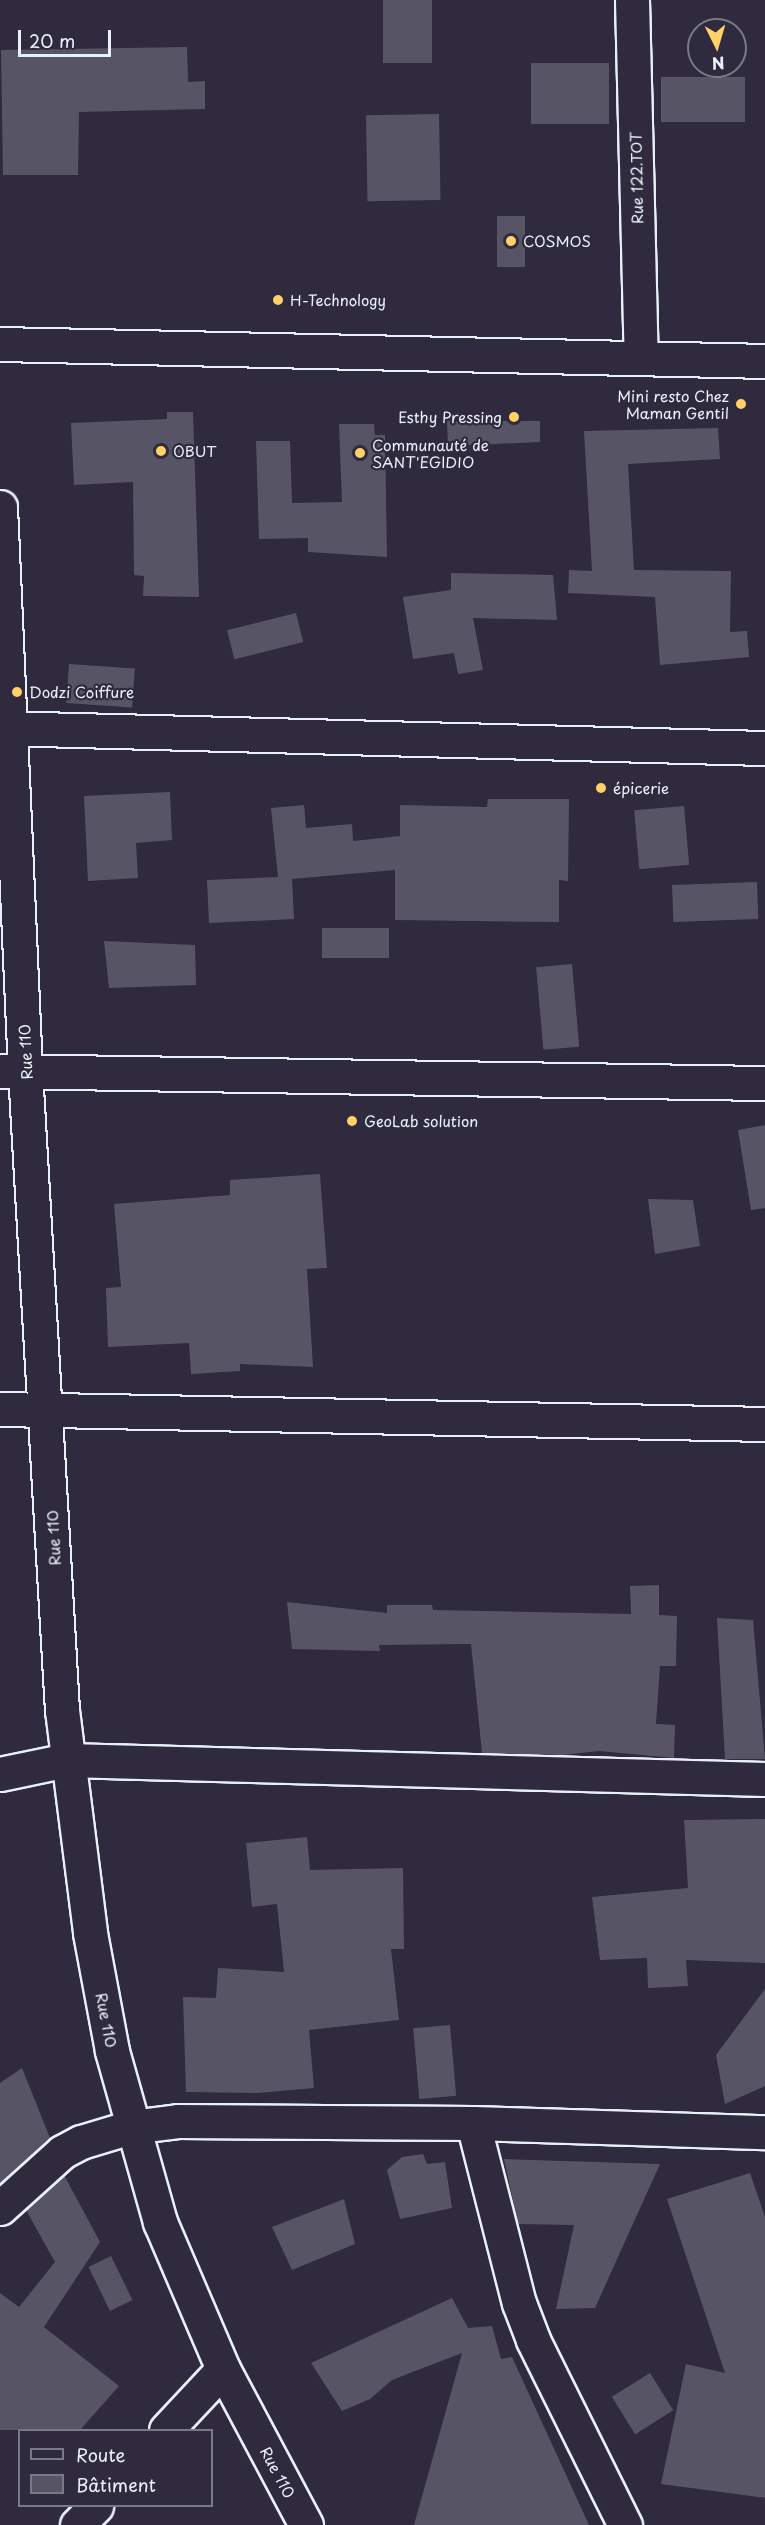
<!DOCTYPE html>
<html>
<head>
<meta charset="utf-8">
<style>
	body { margin:0 }
	#map { position:relative; width:765px; height:2525px; overflow:hidden; background:#2f2a3d; font-family:"Playpen Sans",sans-serif }
	div>[style] { position:absolute }
	.building>* { inset:0; background:#575565; transform-origin:0 0 }
	.roads { filter:drop-shadow(2px 0 #e8f1f8) drop-shadow(-2px 0 #e8f1f8) drop-shadow(0 2px #e8f1f8) drop-shadow(0 -2px #e8f1f8) }
	.minor>* { height:33px; margin:-16.5px; padding:0 16.5px; transform-origin:16.5px; border-radius:16.5px; background:#2f2a3d }
	.dots>* { width:16px; height:16px; translate:-50% -50%; box-sizing:border-box; border:3px solid #2f2a3d; border-radius:50% }
	span { translate:-50% -50%; white-space:nowrap; text-align:center; line-height:1.15; -webkit-text-stroke:4.5px #2f2a3d; paint-order:stroke }
	.street-label { font-size:15px; color:#e8f1f8 }
	.poi-label { font-size:15px; color:#e8f1f8 }
	.left { translate:0 -50%; text-align:left }
	.right { translate:-100% -50%; text-align:right }
	.legend { position:absolute; left:18px; top:2429px; width:195px; height:78px; box-sizing:border-box; background:#2f2a3d; border:2px solid #797a88; margin:0; padding:8px 10px; list-style:none; font-size:18px; color:#e8f1f8 }
	.legend li { display:flex; align-items:center; gap:12px; height:30px }
	.legend b { width:30px; border:2px solid #797a88 }
	.north { position:absolute; left:687px; top:18px; width:60px; height:60px; box-sizing:border-box; background:#2f2a3d; border:2px solid #797a88; border-radius:50%; rotate:175deg; font-size:16px; font-weight:700; line-height:24px; text-align:center; color:#e8f1f8 }
	.north::after { content:''; display:block; margin:auto; width:21px; height:27px; background:#ffd166; clip-path:polygon(50% 0,100% 100%,50% 72%,0 100%) }
	.scale { position:absolute; left:18px; top:30px; width:93px; height:27px; box-sizing:border-box; border:3px solid #e8f1f8; border-top:0; padding-left:8px; font-size:18px; line-height:21px; white-space:nowrap; color:#e8f1f8; -webkit-text-stroke:4px #2f2a3d; paint-order:stroke }
</style>
</head>
<body>
<div id="map">
	<div class="building">
		<div style="left:383px;top:0;width:49px;height:63px"></div>
		<div style="clip-path:polygon(187px 47px,188px 82px,205px 81px,205px 109px,79px 112px,78px 175px,3px 175px,1px 50px)"></div>
		<div style="left:531px;top:63px;width:78px;height:61px"></div>
		<div style="left:661px;top:77px;width:84px;height:45px"></div>
		<div style="left:439px;top:114px;width:86px;height:73px;rotate:89deg"></div>
		<div style="left:497px;top:216px;width:28px;height:51px"></div>
		<div style="clip-path:polygon(167px 412px,193px 412px,199px 597px,143px 596px,144px 576px,134px 575px,133px 482px,74px 485px,71px 423px,167px 419px)"></div>
		<div style="clip-path:polygon(447px 421px,540px 421px,540px 442px,448px 446px)"></div>
		<div style="clip-path:polygon(339px 424px,374px 424px,375px 435px,385px 435px,387px 557px,308px 552px,308px 538px,259px 539px,256px 441px,290px 441px,292px 503px,342px 502px)"></div>
		<div style="clip-path:polygon(718px 428px,720px 459px,628px 464px,634px 570px,731px 571px,730px 632px,747px 631px,749px 657px,660px 665px,655px 597px,568px 593px,569px 570px,592px 571px,584px 431px)"></div>
		<div style="clip-path:polygon(451px 573px,553px 575px,557px 620px,473px 618px,483px 670px,458px 674px,454px 653px,413px 659px,403px 597px,451px 590px)"></div>
		<div style="left:296px;top:613px;width:30px;height:71px;rotate:76deg"></div>
		<div style="left:69px;top:664px;width:66px;height:39px;rotate:4deg"></div>
		<div style="clip-path:polygon(170px 792px,172px 840px,136px 843px,138px 878px,88px 881px,84px 796px)"></div>
		<div style="clip-path:polygon(488px 799px,569px 799px,568px 881px,559px 880px,559px 922px,395px 920px,395px 870px,292px 879px,294px 919px,209px 923px,207px 880px,278px 877px,271px 808px,304px 805px,306px 828px,352px 824px,353px 841px,400px 836px,400px 805px,487px 807px)"></div>
		<div style="left:684px;top:806px;width:59px;height:50px;rotate:85deg"></div>
		<div style="left:757px;top:882px;width:37px;height:85px;rotate:88deg"></div>
		<div style="left:322px;top:928px;width:67px;height:30px"></div>
		<div style="clip-path:polygon(104px 941px,195px 945px,196px 985px,109px 988px)"></div>
		<div style="left:572px;top:964px;width:83px;height:36px;rotate:85deg"></div>
		<div style="clip-path:polygon(765px 1125px,765px 1208px,751px 1210px,738px 1130px)"></div>
		<div style="clip-path:polygon(320px 1174px,327px 1268px,307px 1269px,313px 1367px,240px 1364px,240px 1371px,191px 1374px,189px 1343px,108px 1347px,106px 1288px,121px 1287px,114px 1204px,230px 1195px,230px 1180px)"></div>
		<div style="clip-path:polygon(648px 1199px,693px 1200px,700px 1246px,655px 1254px)"></div>
		<div style="clip-path:polygon(659px 1585px,659px 1615px,677px 1616px,676px 1666px,660px 1666px,656px 1724px,675px 1725px,674px 1758px,599px 1751px,563px 1755px,482px 1753px,471px 1644px,379px 1645px,380px 1651px,292px 1649px,287px 1602px,387px 1613px,387px 1605px,432px 1605px,433px 1610px,631px 1614px,630px 1586px)"></div>
		<div style="clip-path:polygon(717px 1618px,753px 1620px,765px 1759px,725px 1759px)"></div>
		<div style="clip-path:polygon(765px 1819px,765px 1963px,686px 1960px,688px 1986px,648px 1988px,647px 1958px,600px 1960px,592px 1897px,688px 1888px,684px 1820px)"></div>
		<div style="clip-path:polygon(307px 1837px,310px 1870px,403px 1868px,404px 1949px,391px 1949px,399px 2020px,309px 2030px,314px 2088px,258px 2093px,186px 2092px,183px 1997px,216px 1998px,218px 1968px,284px 1972px,277px 1904px,252px 1907px,246px 1843px)"></div>
		<div style="clip-path:polygon(765px 1989px,765px 2086px,725px 2104px,716px 2055px)"></div>
		<div style="left:450px;top:2025px;width:71px;height:37px;rotate:85deg"></div>
		<div style="clip-path:polygon(22px 2068px,50px 2138px,0 2183px,0 2083px)"></div>
		<div style="clip-path:polygon(423px 2154px,427px 2164px,445px 2162px,452px 2208px,400px 2219px,387px 2170px,402px 2157px)"></div>
		<div style="clip-path:polygon(504px 2159px,660px 2164px,595px 2308px,556px 2309px,574px 2225px,518px 2224px)"></div>
		<div style="clip-path:polygon(750px 2173px,765px 2217px,765px 2498px,661px 2484px,686px 2364px,725px 2373px,667px 2199px)"></div>
		<div style="clip-path:polygon(64px 2175px,100px 2242px,44px 2327px,119px 2386px,80px 2430px,0 2430px,0 2293px,19px 2307px,55px 2262px,26px 2210px)"></div>
		<div style="clip-path:polygon(344px 2199px,355px 2244px,292px 2270px,272px 2227px)"></div>
		<div style="left:111px;top:2256px;width:49px;height:25px;rotate:64deg"></div>
		<div style="clip-path:polygon(452px 2298px,468px 2328px,492px 2326px,501px 2359px,512px 2357px,589px 2525px,414px 2525px,462px 2353px,392px 2380px,370px 2399px,342px 2411px,311px 2363px)"></div>
		<div style="left:650px;top:2373px;width:44px;height:45px;rotate:58deg"></div>
	</div>
	<div class="roads">
		<div class="minor">
			<div style="left:632px;top:0;width:357px;rotate:88.6deg"></div>
			<div style="left:0;top:344px;width:765px;rotate:1.27deg"></div>
			<div style="left:0;top:507px;width:565px;rotate:87.46deg"></div>
			<div style="left:25px;top:1071px;width:640px;rotate:86.69deg"></div>
			<div style="left:62px;top:1710px;width:225px;rotate:82.8deg"></div>
			<div style="left:90px;top:1933px;width:120px;rotate:79.4deg"></div>
			<div style="left:112px;top:2051px;width:178px;rotate:74.3deg"></div>
			<div style="left:160px;top:2222px;width:160px;rotate:66.8deg"></div>
			<div style="left:223px;top:2369px;width:177px;rotate:62deg"></div>
			<div style="left:0;top:728px;width:765px;rotate:1.5deg"></div>
			<div style="left:0;top:1071px;width:765px;rotate:0.9deg"></div>
			<div style="left:0;top:1409px;width:765px;rotate:1.12deg"></div>
			<div style="left:0;top:1774px;width:68px;rotate:-11.8deg"></div>
			<div style="left:67px;top:1760px;width:698px;rotate:1.56deg"></div>
			<div style="left:473px;top:2123px;width:186px;rotate:75.7deg"></div>
			<div style="left:519px;top:2303px;width:40px;rotate:69deg"></div>
			<div style="left:533px;top:2340px;width:207px;rotate:63.6deg"></div>
			<div style="left:0;top:2208px;width:84px;rotate:-42.1deg"></div>
			<div style="left:62px;top:2152px;width:21px;rotate:-28deg"></div>
			<div style="left:81px;top:2142px;width:52px;rotate:-16.7deg"></div>
			<div style="left:131px;top:2127px;width:47px;rotate:-7.3deg"></div>
			<div style="left:178px;top:2121px;width:295px;rotate:0.4deg"></div>
			<div style="left:473px;top:2123px;width:292px;rotate:1.8deg"></div>
			<div style="left:166px;top:2430px;width:83px;rotate:-46.9deg"></div>
			<div style="left:77px;top:2525px;width:27px;rotate:-45deg"></div>
		</div>
	</div>
	<div class="dots">
		<div style="left:511px;top:241px;background:#ffd166"></div>
		<div style="left:278px;top:300px;background:#ffd166"></div>
		<div style="left:741px;top:404px;background:#ffd166"></div>
		<div style="left:514px;top:417px;background:#ffd166"></div>
		<div style="left:161px;top:451px;background:#ffd166"></div>
		<div style="left:360px;top:453px;background:#ffd166"></div>
		<div style="left:17px;top:692px;background:#ffd166"></div>
		<div style="left:601px;top:788px;background:#ffd166"></div>
		<div style="left:352px;top:1121px;background:#ffd166"></div>
	</div>
	<div class="street-label">
		<span style="left:636px;top:178px;rotate:-91deg">Rue 122.TOT</span>
		<span style="left:25px;top:1052px;rotate:-93deg">Rue 110</span>
		<span style="left:53px;top:1538px;rotate:-93deg">Rue 110</span>
		<span style="left:107px;top:2020px;rotate:79deg">Rue 110</span>
		<span style="left:278px;top:2472px;rotate:62deg">Rue 110</span>
	</div>
	<div class="poi-label">
		<span class="left" style="left:523px;top:241px">COSMOS</span>
		<span class="left" style="left:290px;top:300px">H-Technology</span>
		<span class="right" style="left:729px;top:404px">Mini resto Chez<br>Maman Gentil</span>
		<span class="right" style="left:502px;top:417px">Esthy Pressing</span>
		<span class="left" style="left:372px;top:453px">Communauté de<br>SANT'EGIDIO</span>
		<span class="left" style="left:173px;top:451px">OBUT</span>
		<span class="left" style="left:29px;top:692px">Dodzi Coiffure</span>
		<span class="left" style="left:613px;top:788px">épicerie</span>
		<span class="left" style="left:364px;top:1121px">GeoLab solution</span>
	</div>
	<ul class="legend">
	<li><b style="height:8px;background:#2f2a3d"></b>Route</li>
	<li><b style="height:16px;background:#575565"></b>Bâtiment</li>
	</ul>
	<div class="north">N</div>
	<div class="scale">20 m</div>
</div>
</body>
</html>
